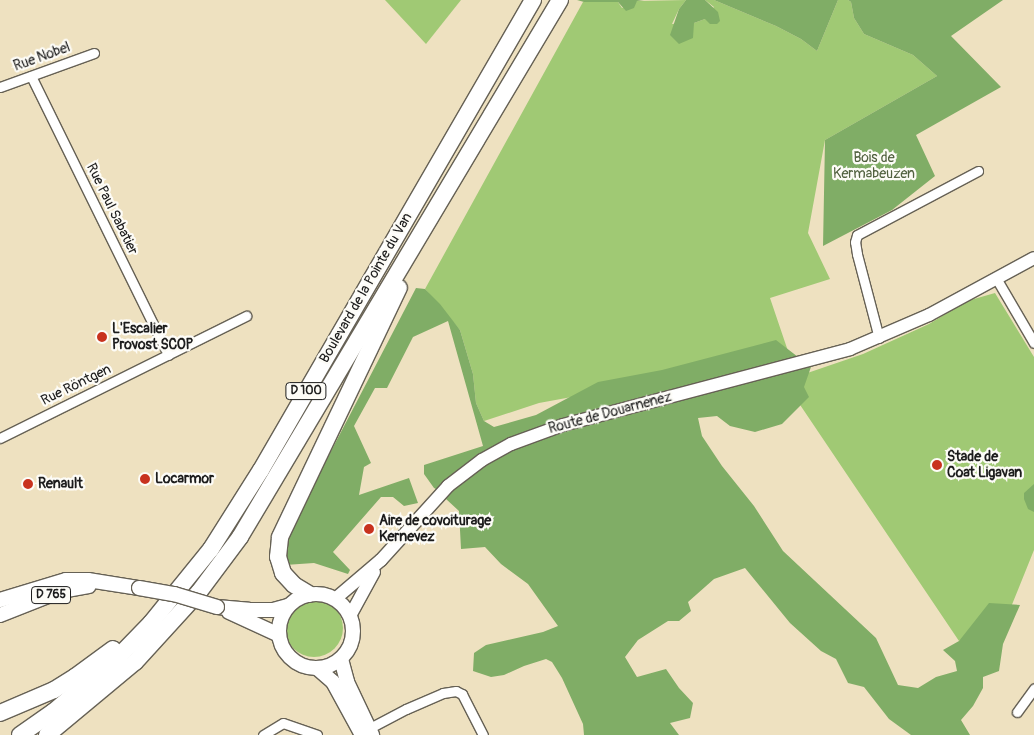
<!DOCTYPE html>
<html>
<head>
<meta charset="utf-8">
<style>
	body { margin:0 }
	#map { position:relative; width:1034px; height:735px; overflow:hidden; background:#eee1c0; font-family:Pangolin,sans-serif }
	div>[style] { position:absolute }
	.green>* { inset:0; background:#a0c974 }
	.round { border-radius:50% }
	.forest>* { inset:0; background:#80ad66 }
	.roads { filter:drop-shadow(1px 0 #666155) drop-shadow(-1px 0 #666155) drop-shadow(0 1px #666155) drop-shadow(0 -1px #666155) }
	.street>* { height:9px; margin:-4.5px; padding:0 4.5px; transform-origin:4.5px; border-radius:4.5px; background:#fff }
	.secondary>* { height:12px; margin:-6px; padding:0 6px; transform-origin:6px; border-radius:6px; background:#fff }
	.primary>* { height:14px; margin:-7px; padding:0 7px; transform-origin:7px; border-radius:7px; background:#fff }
	.primary>.ring { margin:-7px; padding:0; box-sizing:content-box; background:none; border:14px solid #fff; border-radius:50% }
	.highway>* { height:16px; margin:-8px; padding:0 8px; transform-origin:8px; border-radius:8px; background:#fff }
	.bridges { filter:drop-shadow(1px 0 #666155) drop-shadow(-1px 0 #666155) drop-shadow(0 1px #666155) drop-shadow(0 -1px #666155) }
	.primary-bridge>* { height:14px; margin:-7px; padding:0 7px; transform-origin:7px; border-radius:7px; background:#fff }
	.dots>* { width:14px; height:14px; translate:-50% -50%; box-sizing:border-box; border:2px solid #fdfcf7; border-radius:50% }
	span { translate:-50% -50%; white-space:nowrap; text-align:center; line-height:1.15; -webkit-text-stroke:4.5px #fdfcf7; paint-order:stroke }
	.shield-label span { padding:1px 4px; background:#fdfcf7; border:1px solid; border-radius:4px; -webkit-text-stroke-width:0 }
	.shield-label { font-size:12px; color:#1c1c1c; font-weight:700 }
	.street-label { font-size:14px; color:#1c1c1c }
	.park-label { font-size:14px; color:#51613f }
	.poi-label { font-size:14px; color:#1c1c1c; font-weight:700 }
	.left { translate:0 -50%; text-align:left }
</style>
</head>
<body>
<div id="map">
	<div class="green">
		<div style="clip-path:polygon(385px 0,461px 0,426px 44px)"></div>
		<div style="clip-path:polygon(686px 0,679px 9px,672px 24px,694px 23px,705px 19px,714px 7px,705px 0,714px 0,776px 26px,801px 39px,817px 51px,838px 0,848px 0,851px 2px,854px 18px,864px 34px,913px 55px,937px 76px,825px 140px,808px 233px,830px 279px,770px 298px,790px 357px,539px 403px,484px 421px,476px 403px,473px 374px,460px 330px,425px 289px,583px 2px,618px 2px,622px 8px,637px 1px)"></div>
		<div style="clip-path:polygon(995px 293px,1034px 357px,1034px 550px,1009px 612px,959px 641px,784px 381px,863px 354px,929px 324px,967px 301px)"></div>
		<div class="round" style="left:285px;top:599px;width:58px;height:58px"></div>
	</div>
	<div class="forest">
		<div style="clip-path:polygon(577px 0,644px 0,637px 1px,634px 8px,626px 11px,618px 2px,584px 2px)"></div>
		<div style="clip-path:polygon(686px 0,705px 0,718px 12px,720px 21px,717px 24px,710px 24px,705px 19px,694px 23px,693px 38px,679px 44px,670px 35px,679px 9px)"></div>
		<div style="clip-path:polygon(714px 0,838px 0,817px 51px,801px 39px,776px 26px)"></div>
		<div style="clip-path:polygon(848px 0,1003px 0,951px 36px,1001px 87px,916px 135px,935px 176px,892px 210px,823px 246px,825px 140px,937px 76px,913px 55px,864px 34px,854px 18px,851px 2px)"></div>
		<div style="clip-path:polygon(416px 288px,425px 289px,440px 304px,460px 330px,473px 374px,476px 403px,484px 421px,494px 427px,536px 415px,598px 382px,662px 370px,776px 340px,811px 367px,804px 387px,809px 397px,782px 424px,755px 432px,730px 426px,717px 416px,698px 418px,702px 436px,722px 466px,754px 506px,783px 551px,876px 638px,898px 685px,918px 688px,936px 677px,957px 671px,955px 661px,943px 650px,959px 641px,989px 603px,1020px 605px,1003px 644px,999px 671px,983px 677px,983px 688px,973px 706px,961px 720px,970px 735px,911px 735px,889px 719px,864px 687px,848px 683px,836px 659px,821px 651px,790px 623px,745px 568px,714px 579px,688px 602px,691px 611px,679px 621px,668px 621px,638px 640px,625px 657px,637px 677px,666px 669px,679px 688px,693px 703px,690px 718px,670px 723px,679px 735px,584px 735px,583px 724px,562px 678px,552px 662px,546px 659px,524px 666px,504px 675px,491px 677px,473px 671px,474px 653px,486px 645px,543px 632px,558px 626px,528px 584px,501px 564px,485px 547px,461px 549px,459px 511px,446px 499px,446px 494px,434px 488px,424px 474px,424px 465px,483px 446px,448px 321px,413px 337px,387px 388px,375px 388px,354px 426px,371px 463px,364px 467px,359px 495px,409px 478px,418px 503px,404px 506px,393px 497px,381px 497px,333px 552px,350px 570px,348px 574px,314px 563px,285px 565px,284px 550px,292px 526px)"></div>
		<div style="clip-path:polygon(1034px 484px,1034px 512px,1028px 509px,1024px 499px,1024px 493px)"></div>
	</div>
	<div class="roads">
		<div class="street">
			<div style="left:31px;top:76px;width:311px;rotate:63.8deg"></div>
			<div style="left:0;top:87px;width:100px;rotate:-19.9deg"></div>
			<div style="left:996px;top:278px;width:75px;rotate:59.7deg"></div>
			<div style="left:879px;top:338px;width:87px;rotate:-104.7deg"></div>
			<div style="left:857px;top:254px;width:12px;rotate:-99deg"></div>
			<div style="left:855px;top:242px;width:7px;rotate:-74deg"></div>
			<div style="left:857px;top:235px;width:137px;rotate:-27.9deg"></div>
			<div style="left:0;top:438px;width:275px;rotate:-26.4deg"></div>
			<div style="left:1017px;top:712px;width:29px;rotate:-54deg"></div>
			<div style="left:366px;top:730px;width:45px;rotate:-27.7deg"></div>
			<div style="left:406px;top:709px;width:40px;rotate:-23.4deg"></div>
			<div style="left:443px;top:693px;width:13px;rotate:-9deg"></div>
			<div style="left:456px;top:691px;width:7px;rotate:27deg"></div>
			<div style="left:462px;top:694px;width:46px;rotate:62.9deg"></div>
			<div style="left:263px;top:735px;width:23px;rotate:-31deg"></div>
			<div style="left:283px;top:723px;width:36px;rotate:19deg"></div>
		</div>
		<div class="secondary">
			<div style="left:335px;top:599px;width:60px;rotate:-40.3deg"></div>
			<div style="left:381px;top:560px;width:100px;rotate:-47.8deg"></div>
			<div style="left:448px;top:486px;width:43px;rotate:-37.4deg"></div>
			<div style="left:482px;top:460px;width:33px;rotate:-29deg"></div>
			<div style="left:511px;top:444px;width:55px;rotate:-20.1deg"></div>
			<div style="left:563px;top:425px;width:297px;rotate:-14.8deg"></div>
			<div style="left:850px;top:349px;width:86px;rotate:-23.3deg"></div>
			<div style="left:929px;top:315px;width:119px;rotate:-28.5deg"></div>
			<div style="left:350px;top:616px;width:50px;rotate:-61.4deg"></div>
		</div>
		<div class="primary">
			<div class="ring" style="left:279px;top:594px;width:60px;height:60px"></div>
			<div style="left:0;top:600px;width:69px;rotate:-16.9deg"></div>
			<div style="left:66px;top:580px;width:22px"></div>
			<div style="left:88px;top:580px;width:52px;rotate:8.9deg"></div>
			<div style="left:217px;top:607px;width:32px;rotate:5deg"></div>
			<div style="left:249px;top:610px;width:24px"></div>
			<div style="left:273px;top:610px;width:16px;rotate:-15deg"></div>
			<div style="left:229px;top:612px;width:55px;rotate:24.7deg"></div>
			<div style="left:0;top:615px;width:66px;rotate:-21.5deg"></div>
			<div style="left:61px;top:591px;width:28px;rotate:-10deg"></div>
			<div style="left:341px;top:659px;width:24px;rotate:75deg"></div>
			<div style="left:347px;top:682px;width:59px;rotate:64.7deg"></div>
			<div style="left:317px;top:668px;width:21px;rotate:41deg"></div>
			<div style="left:333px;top:682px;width:60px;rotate:61.3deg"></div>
		</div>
		<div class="highway">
			<div style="left:309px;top:594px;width:17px;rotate:-149deg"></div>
			<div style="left:294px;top:585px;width:16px;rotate:-133deg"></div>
			<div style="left:283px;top:573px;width:17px;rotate:-107deg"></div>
			<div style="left:278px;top:557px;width:20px;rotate:-84deg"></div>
			<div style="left:280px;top:537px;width:276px;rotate:-64.5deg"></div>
			<div style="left:0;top:713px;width:59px;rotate:-23.1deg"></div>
			<div style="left:54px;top:690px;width:25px;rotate:-32deg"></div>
			<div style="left:75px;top:677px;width:47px;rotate:-36.4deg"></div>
			<div style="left:20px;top:735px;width:40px;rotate:-34.9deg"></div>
			<div style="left:53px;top:712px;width:84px;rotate:-40.2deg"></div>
			<div style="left:117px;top:658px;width:49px;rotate:-45.8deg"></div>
			<div style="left:151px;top:623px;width:95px;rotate:-51deg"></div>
			<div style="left:211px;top:549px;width:93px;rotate:-57.7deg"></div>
			<div style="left:261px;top:470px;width:543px;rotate:-59.94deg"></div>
			<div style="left:47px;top:735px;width:114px;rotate:-39.7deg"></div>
			<div style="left:135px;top:662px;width:95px;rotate:-47.6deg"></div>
			<div style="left:199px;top:592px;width:69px;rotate:-53.3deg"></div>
			<div style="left:240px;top:537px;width:625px;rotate:-59.21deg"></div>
		</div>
	</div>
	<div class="bridges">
		<div class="primary-bridge">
			<div style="left:139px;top:588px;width:36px;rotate:10deg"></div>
			<div style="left:174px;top:594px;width:45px;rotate:16.8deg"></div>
		</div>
	</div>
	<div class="dots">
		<div style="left:102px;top:337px;background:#c8321e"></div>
		<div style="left:937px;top:465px;background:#c8321e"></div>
		<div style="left:145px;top:479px;background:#c8321e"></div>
		<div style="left:28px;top:484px;background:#c8321e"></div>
		<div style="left:369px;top:529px;background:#c8321e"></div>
	</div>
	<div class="shield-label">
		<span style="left:306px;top:391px">D 100</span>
		<span style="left:51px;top:595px">D 765</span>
	</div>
	<div class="street-label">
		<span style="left:42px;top:57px;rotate:-20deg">Rue Nobel</span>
		<span style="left:112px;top:209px;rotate:64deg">Rue Paul Sabatier</span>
		<span style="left:366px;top:288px;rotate:-60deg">Boulevard de la Pointe du Van</span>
		<span style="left:76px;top:385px;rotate:-26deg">Rue Röntgen</span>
		<span style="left:610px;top:413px;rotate:-15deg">Route de Douarnenez</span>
	</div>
	<div class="park-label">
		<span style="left:874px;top:166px">Bois de<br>Kermabeuzen</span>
	</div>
	<div class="poi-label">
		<span class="left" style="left:112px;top:337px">L'Escalier<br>Provost SCOP</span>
		<span class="left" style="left:947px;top:465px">Stade de<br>Coat Ligavan</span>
		<span class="left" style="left:155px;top:479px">Locarmor</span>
		<span class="left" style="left:38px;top:484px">Renault</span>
		<span class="left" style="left:379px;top:529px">Aire de covoiturage<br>Kernevez</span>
	</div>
</div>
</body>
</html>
